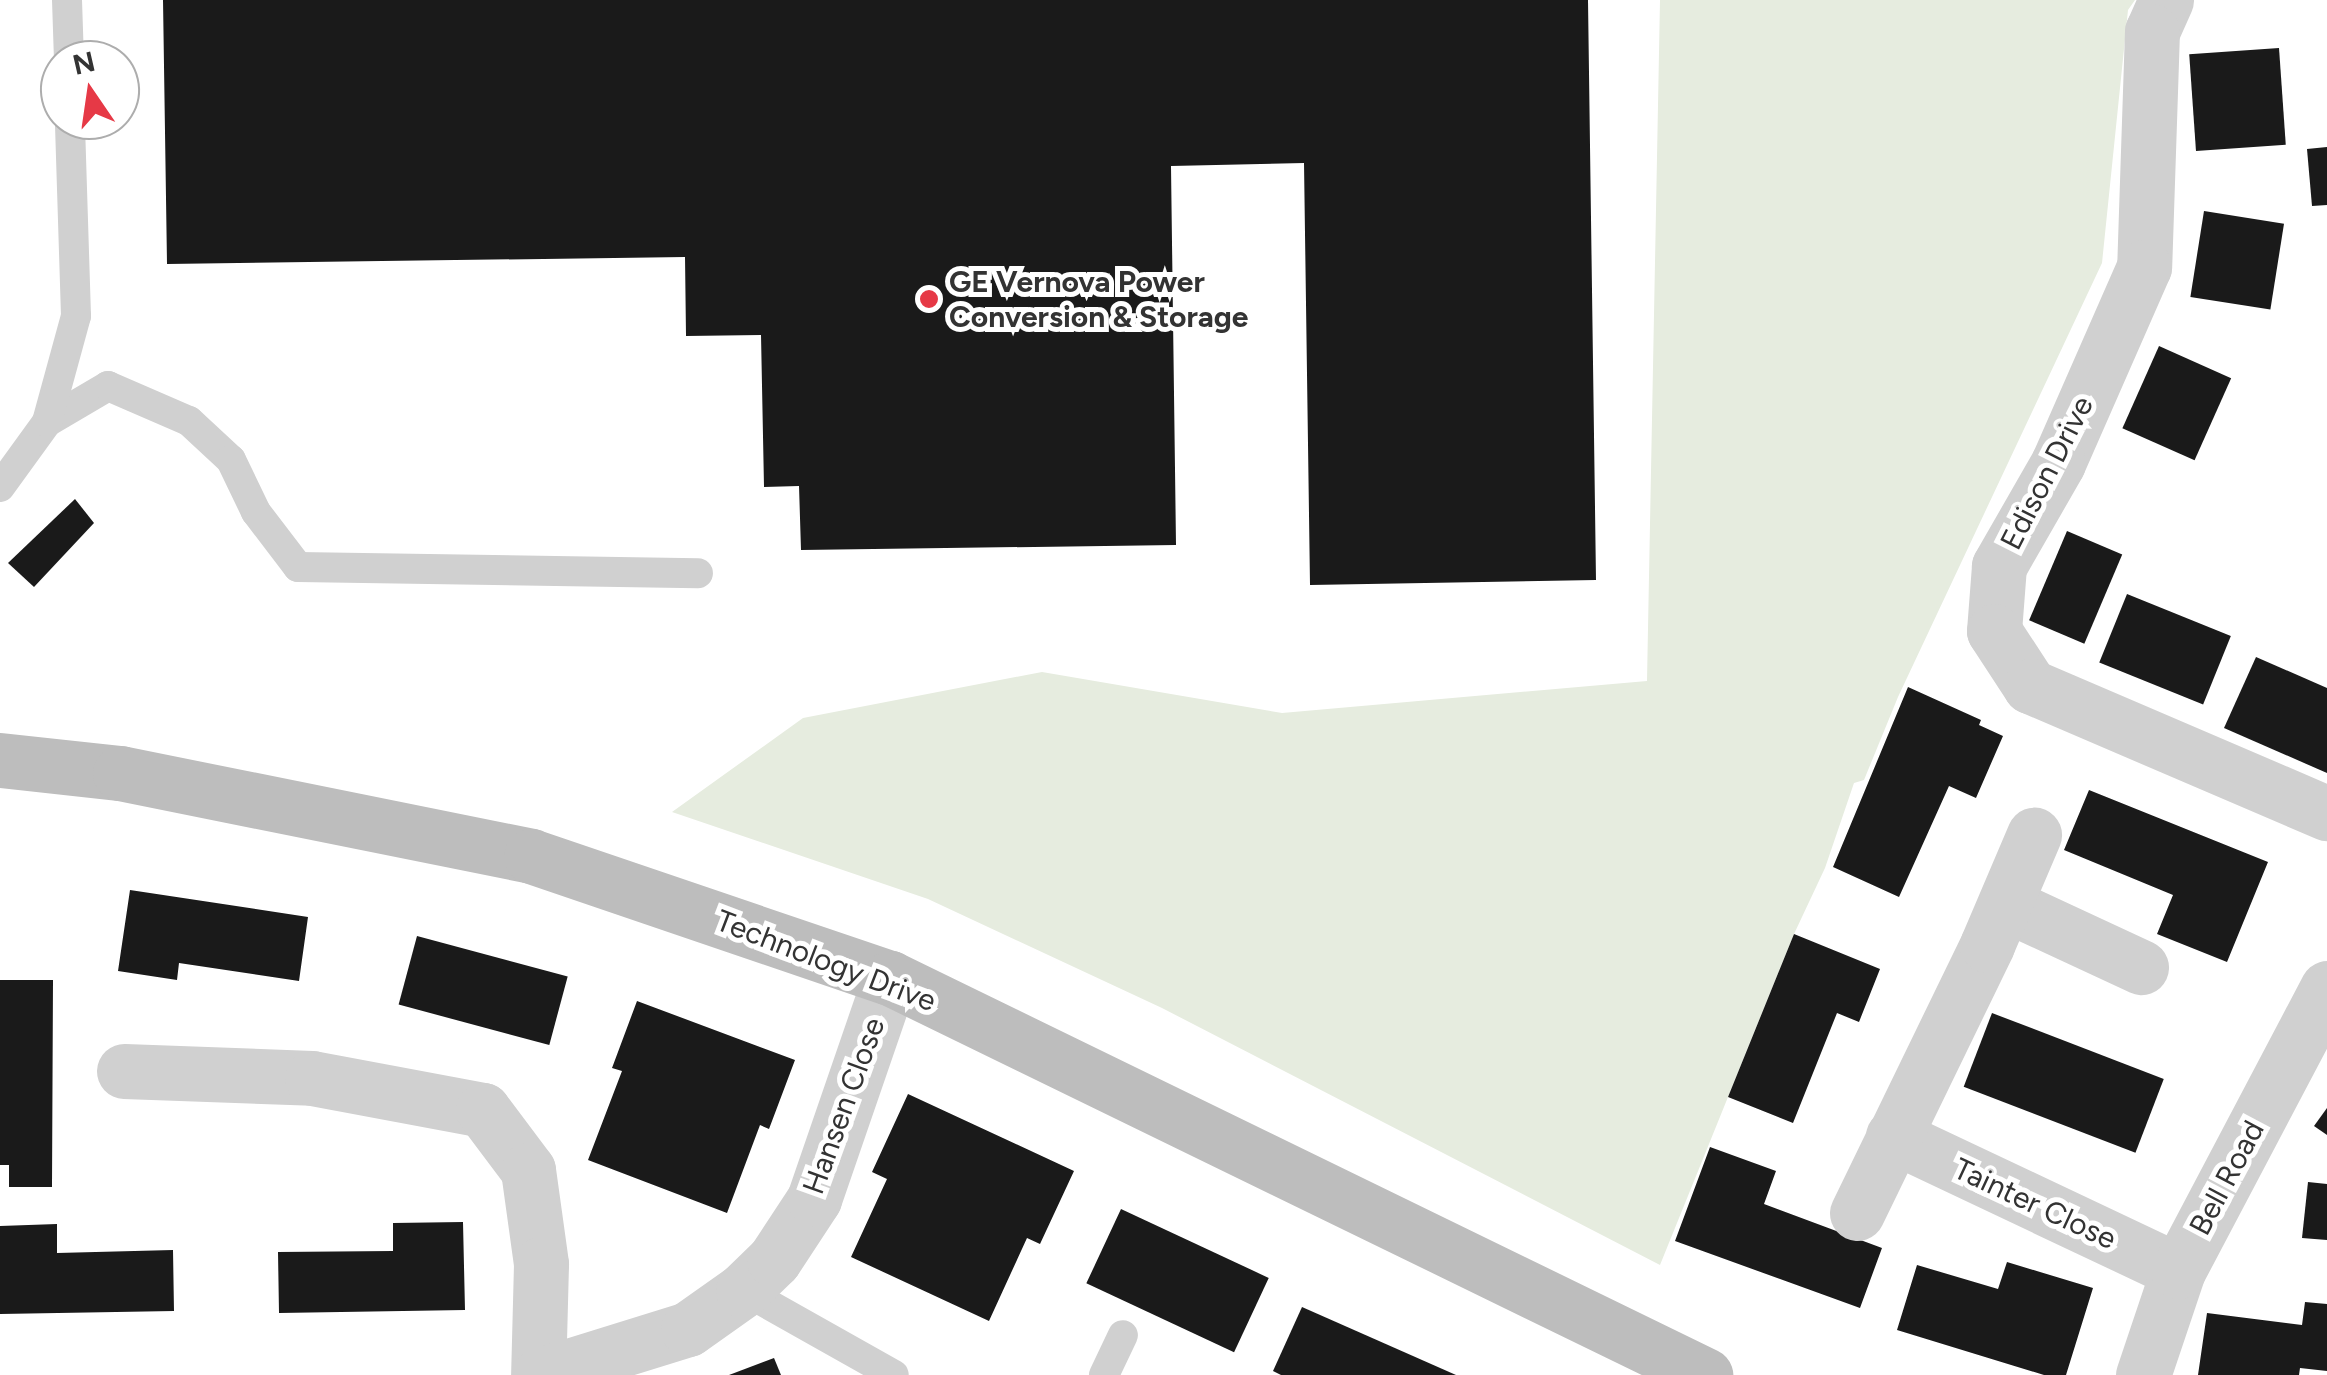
<!DOCTYPE html>
<html>
<head>
<meta charset="utf-8">
<style>
	body { margin:0 }
	#map { position:relative; width:2327px; height:1375px; overflow:hidden; background:#fff; font-family:Figtree,sans-serif }
	div>[style] { position:absolute }
	.green>* { inset:0; background:#e6ecdf }
	.building>* { inset:0; background:#1a1a1a; transform-origin:0 0 }
	.lane>* { height:30px; margin:-15px; padding:0 15px; transform-origin:15px; border-radius:15px; background:#d0d0d0 }
	.street>* { height:55px; margin:-27.5px; padding:0 27.5px; transform-origin:27.5px; border-radius:27.5px; background:#d0d0d0 }
	.secondary>* { height:55px; margin:-27.5px; padding:0 27.5px; transform-origin:27.5px; border-radius:27.5px; background:#bdbdbd }
	.dots>* { width:28px; height:28px; translate:-50% -50%; box-sizing:border-box; border:5px solid #fff; border-radius:50% }
	span { translate:-50% -50%; white-space:nowrap; text-align:center; line-height:1.15; -webkit-text-stroke:10px #fff; paint-order:stroke }
	.poi-label { font-size:30px; color:#333; font-weight:700 }
	.left { translate:0 -50%; text-align:left }
	.street-label { font-size:30px; color:#333 }
	.north { position:absolute; left:40px; top:40px; width:100px; height:100px; box-sizing:border-box; background:#fff; border:2px solid #adadad; border-radius:50%; rotate:347deg; font-size:28px; font-weight:700; line-height:40px; text-align:center; color:#333 }
	.north::after { content:''; display:block; margin:auto; width:35px; height:45px; background:#e63946; clip-path:polygon(50% 0,100% 100%,50% 72%,0 100%) }
</style>
</head>
<body>
<div id="map">
	<div class="green">
		<div style="clip-path:polygon(1660px 0,2135px 0,2128px 10px,2102px 263px,1898px 697px,1864px 780px,1854px 783px,1825px 868px,1794px 934px,1660px 1265px,1162px 1008px,928px 899px,672px 812px,803px 718px,1042px 672px,1282px 713px,1647px 681px)"></div>
	</div>
	<div class="building">
		<div style="clip-path:polygon(163px 0,1588px 0,1596px 580px,1310px 585px,1304px 163px,1171px 166px,1176px 545px,801px 550px,799px 486px,764px 487px,761px 335px,686px 336px,685px 257px,167px 264px)"></div>
		<div style="left:2279px;top:48px;width:97px;height:90px;rotate:86deg"></div>
		<div style="clip-path:polygon(2327px 147px,2327px 205px,2312px 206px,2307px 149px)"></div>
		<div style="left:2204px;top:211px;width:81px;height:87px;rotate:9deg"></div>
		<div style="left:2159px;top:346px;width:79px;height:90px;rotate:24deg"></div>
		<div style="clip-path:polygon(75px 499px,94px 523px,34px 587px,8px 563px)"></div>
		<div style="left:2067px;top:531px;width:60px;height:97px;rotate:23deg"></div>
		<div style="left:2127px;top:594px;width:112px;height:74px;rotate:22deg"></div>
		<div style="clip-path:polygon(2256px 657px,2327px 688px,2327px 773px,2224px 728px)"></div>
		<div style="clip-path:polygon(1908px 687px,1981px 720px,1979px 725px,2003px 736px,1976px 798px,1949px 786px,1899px 897px,1833px 867px)"></div>
		<div style="clip-path:polygon(2089px 790px,2268px 862px,2227px 962px,2157px 934px,2173px 895px,2064px 850px)"></div>
		<div style="clip-path:polygon(130px 890px,308px 917px,299px 981px,179px 963px,177px 980px,118px 971px)"></div>
		<div style="clip-path:polygon(1794px 934px,1880px 969px,1859px 1022px,1837px 1013px,1793px 1123px,1728px 1097px)"></div>
		<div style="left:417px;top:936px;width:156px;height:71px;rotate:15deg"></div>
		<div style="clip-path:polygon(0 980px,53px 980px,52px 1187px,9px 1187px,9px 1165px,0 1165px)"></div>
		<div style="clip-path:polygon(637px 1001px,795px 1060px,769px 1129px,760px 1125px,727px 1213px,588px 1160px,622px 1071px,612px 1068px)"></div>
		<div style="left:1992px;top:1013px;width:184px;height:79px;rotate:21deg"></div>
		<div style="clip-path:polygon(908px 1094px,1074px 1171px,1040px 1244px,1027px 1238px,989px 1321px,851px 1257px,887px 1179px,872px 1172px)"></div>
		<div style="clip-path:polygon(2327px 1108px,2327px 1135px,2314px 1126px)"></div>
		<div style="clip-path:polygon(1710px 1147px,1776px 1171px,1764px 1204px,1882px 1248px,1860px 1308px,1675px 1241px)"></div>
		<div style="clip-path:polygon(2308px 1182px,2327px 1184px,2327px 1240px,2302px 1238px)"></div>
		<div style="left:1121px;top:1209px;width:163px;height:82px;rotate:25deg"></div>
		<div style="clip-path:polygon(463px 1222px,465px 1310px,279px 1313px,278px 1252px,393px 1251px,393px 1223px)"></div>
		<div style="clip-path:polygon(57px 1224px,57px 1253px,173px 1250px,174px 1311px,0 1314px,0 1226px)"></div>
		<div style="clip-path:polygon(2007px 1262px,2093px 1288px,2066px 1375px,2044px 1375px,1897px 1330px,1917px 1265px,1998px 1289px)"></div>
		<div style="clip-path:polygon(2305px 1302px,2327px 1304px,2327px 1371px,2300px 1368px,2299px 1375px,2198px 1375px,2207px 1313px,2302px 1325px)"></div>
		<div style="clip-path:polygon(1302px 1307px,1456px 1375px,1281px 1375px,1273px 1371px)"></div>
		<div style="clip-path:polygon(774px 1358px,781px 1375px,729px 1375px)"></div>
	</div>
	<div class="lane">
		<div style="left:67px;top:0;width:60px;rotate:88.1deg"></div>
		<div style="left:47px;top:422px;width:71px;rotate:-30.5deg"></div>
		<div style="left:108px;top:386px;width:88px;rotate:23.4deg"></div>
		<div style="left:189px;top:421px;width:57px;rotate:42.9deg"></div>
		<div style="left:231px;top:460px;width:58px;rotate:64.3deg"></div>
		<div style="left:256px;top:512px;width:69px;rotate:52.6deg"></div>
		<div style="left:298px;top:567px;width:400px;rotate:0.9deg"></div>
		<div style="left:0;top:487px;width:80px;rotate:-54.1deg"></div>
		<div style="left:47px;top:422px;width:110px;rotate:-74.7deg"></div>
		<div style="left:76px;top:316px;width:196px;rotate:-91.8deg"></div>
		<div style="left:743px;top:1290px;width:173px;rotate:29.4deg"></div>
		<div style="left:1104px;top:1375px;width:44px;rotate:-64.6deg"></div>
	</div>
	<div class="street">
		<div style="left:2166px;top:0;width:34px;rotate:114deg"></div>
		<div style="left:2152px;top:31px;width:236px;rotate:91.9deg"></div>
		<div style="left:2144px;top:267px;width:214px;rotate:113.7deg"></div>
		<div style="left:2058px;top:463px;width:119px;rotate:119.8deg"></div>
		<div style="left:1999px;top:566px;width:65px;rotate:94.4deg"></div>
		<div style="left:1994px;top:631px;width:66px;rotate:56.8deg"></div>
		<div style="left:2030px;top:686px;width:323px;rotate:23.2deg"></div>
		<div style="left:2005px;top:904px;width:150px;rotate:24.9deg"></div>
		<div style="left:124px;top:1071px;width:188px;rotate:2.1deg"></div>
		<div style="left:312px;top:1078px;width:174px;rotate:10.6deg"></div>
		<div style="left:483px;top:1110px;width:75px;rotate:53.1deg"></div>
		<div style="left:528px;top:1170px;width:95px;rotate:82.1deg"></div>
		<div style="left:541px;top:1264px;width:111px;rotate:91.5deg"></div>
		<div style="left:1893px;top:1136px;width:315px;rotate:25.3deg"></div>
		<div style="left:1857px;top:1213px;width:298px;rotate:-64.1deg"></div>
		<div style="left:1987px;top:945px;width:120px;rotate:-66.9deg"></div>
		<div style="left:540px;top:1375px;width:155px;rotate:-17.3deg"></div>
		<div style="left:688px;top:1329px;width:67px;rotate:-35.3deg"></div>
		<div style="left:743px;top:1290px;width:43px;rotate:-44.1deg"></div>
		<div style="left:774px;top:1260px;width:73px;rotate:-56.7deg"></div>
		<div style="left:814px;top:1199px;width:234px;rotate:-71deg"></div>
		<div style="left:2143px;top:1375px;width:110px;rotate:-71.4deg"></div>
		<div style="left:2178px;top:1271px;width:320px;rotate:-62.2deg"></div>
	</div>
	<div class="secondary">
		<div style="left:0;top:760px;width:121px;rotate:6.2deg"></div>
		<div style="left:120px;top:773px;width:419px;rotate:11.4deg"></div>
		<div style="left:531px;top:856px;width:379px;rotate:18.8deg"></div>
		<div style="left:890px;top:978px;width:907px;rotate:25.97deg"></div>
	</div>
	<div class="dots">
		<div style="left:929px;top:299px;background:#e63946"></div>
	</div>
	<div class="poi-label">
		<span class="left" style="left:949px;top:299px">GE Vernova Power<br>Conversion &amp; Storage</span>
	</div>
	<div class="street-label">
		<span style="left:2047px;top:473px;rotate:-63deg">Edison Drive</span>
		<span style="left:826px;top:961px;rotate:21deg">Technology Drive</span>
		<span style="left:844px;top:1106px;rotate:-70deg">Hansen Close</span>
		<span style="left:2227px;top:1178px;rotate:-62deg">Bell Road</span>
		<span style="left:2035px;top:1204px;rotate:25deg">Tainter Close</span>
	</div>
	<div class="north">N</div>
</div>
</body>
</html>
